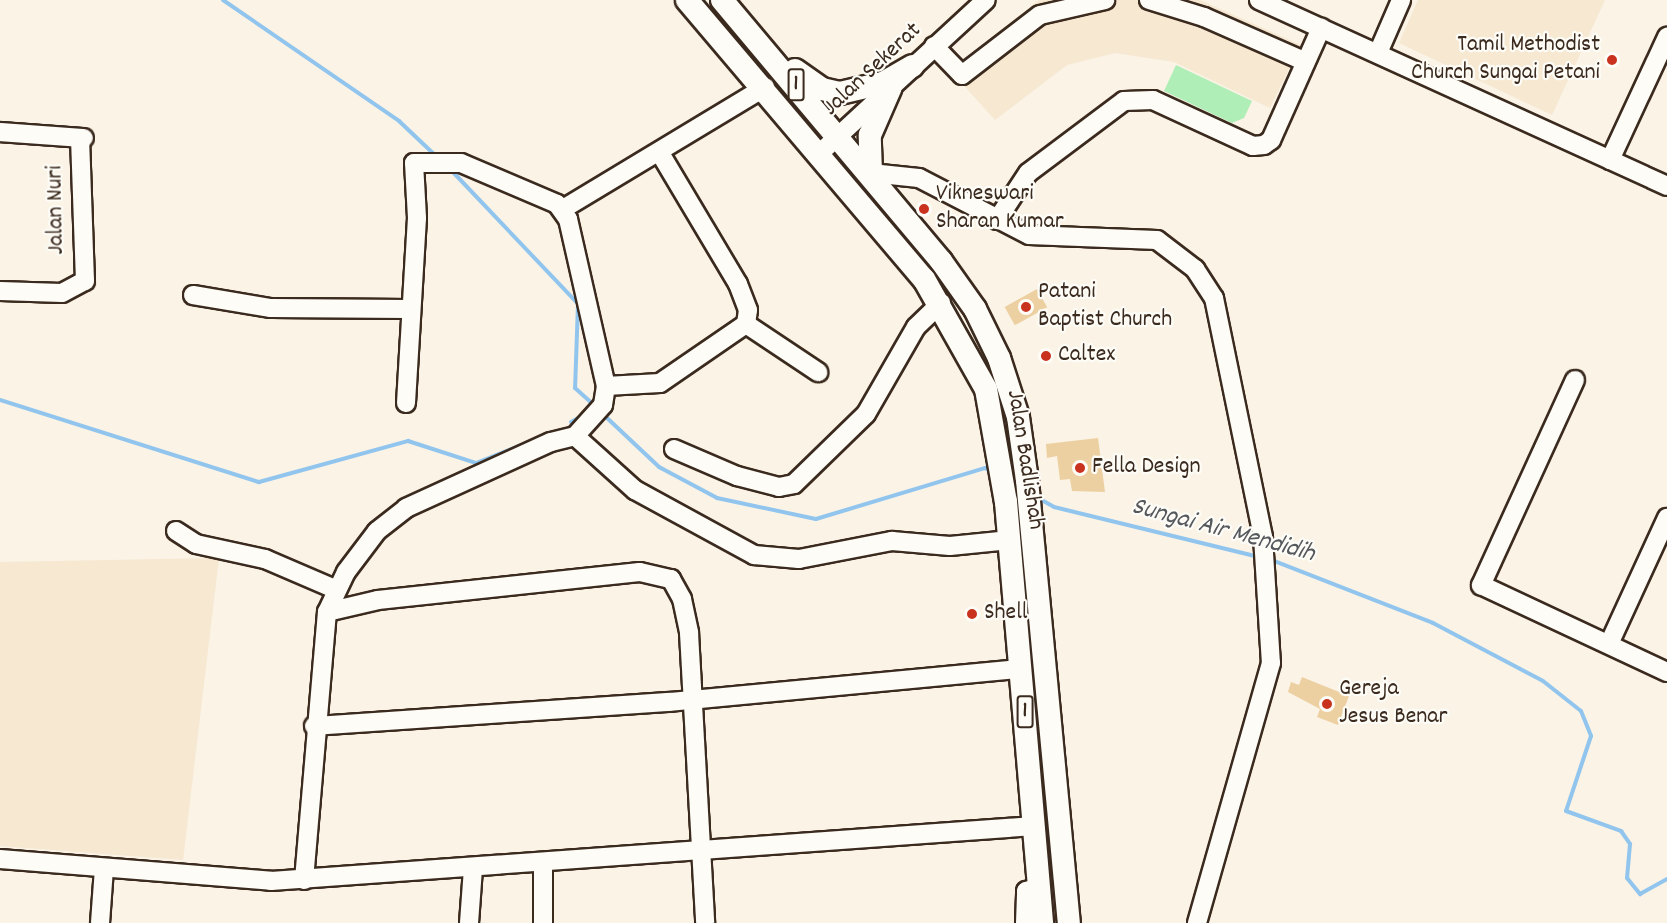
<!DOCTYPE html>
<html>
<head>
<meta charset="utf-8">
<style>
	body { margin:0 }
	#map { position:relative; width:1667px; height:923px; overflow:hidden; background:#faf3e6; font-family:Dekko,sans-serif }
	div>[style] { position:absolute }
	.built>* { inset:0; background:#f6e8d1 }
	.green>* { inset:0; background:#afefb7 }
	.stream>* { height:4px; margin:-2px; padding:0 2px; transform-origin:2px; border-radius:2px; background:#91c5ee }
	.building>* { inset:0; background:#edd0a1; transform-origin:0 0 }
	.roads { filter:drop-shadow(2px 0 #3b2a1e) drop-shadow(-2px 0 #3b2a1e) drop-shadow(0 2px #3b2a1e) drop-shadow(0 -2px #3b2a1e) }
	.minor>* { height:18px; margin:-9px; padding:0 9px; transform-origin:9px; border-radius:9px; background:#fdfcf7 }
	.major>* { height:22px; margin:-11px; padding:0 11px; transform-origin:11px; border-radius:11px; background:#fdfcf7 }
	.dots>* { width:16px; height:16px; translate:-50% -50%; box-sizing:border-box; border:3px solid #fdfcf7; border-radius:50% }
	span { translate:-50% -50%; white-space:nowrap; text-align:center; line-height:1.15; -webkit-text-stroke:4.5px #fdfcf7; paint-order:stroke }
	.shield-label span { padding:2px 4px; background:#fdfcf7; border:2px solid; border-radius:4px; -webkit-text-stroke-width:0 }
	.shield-label { font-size:22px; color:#3b2a1e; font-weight:700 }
	.poi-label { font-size:24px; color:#3b2a1e }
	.right { translate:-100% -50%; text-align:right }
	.left { translate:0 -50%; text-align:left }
	.street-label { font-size:24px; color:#3b2a1e }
	.water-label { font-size:26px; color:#55585c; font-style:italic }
</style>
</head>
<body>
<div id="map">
	<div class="built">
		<div style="clip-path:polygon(1039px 0,1200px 0,1301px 45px,1270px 108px,1174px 62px,1115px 53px,1067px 65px,995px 120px,950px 70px)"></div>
		<div style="clip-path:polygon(1418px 0,1605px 0,1552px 115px,1399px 43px)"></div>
		<div style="clip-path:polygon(219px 558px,183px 860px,0 846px,0 562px)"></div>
	</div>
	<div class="green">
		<div style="clip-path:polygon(1176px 65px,1252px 101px,1244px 118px,1232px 123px,1164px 91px)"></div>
	</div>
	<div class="stream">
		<div style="left:223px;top:0;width:214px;rotate:34.5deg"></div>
		<div style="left:399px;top:121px;width:52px;rotate:43.5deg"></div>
		<div style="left:451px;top:170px;width:185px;rotate:46.5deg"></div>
		<div style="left:578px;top:304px;width:84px;rotate:92deg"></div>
		<div style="left:575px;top:388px;width:27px;rotate:42deg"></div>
		<div style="left:0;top:400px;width:272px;rotate:17.6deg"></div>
		<div style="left:259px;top:482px;width:155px;rotate:-15.4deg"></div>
		<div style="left:408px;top:441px;width:71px;rotate:17.9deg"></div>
		<div style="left:476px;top:463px;width:60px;rotate:-21.4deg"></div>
		<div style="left:606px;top:417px;width:73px;rotate:43.3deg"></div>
		<div style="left:659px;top:467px;width:66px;rotate:28.1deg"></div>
		<div style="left:717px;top:498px;width:101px;rotate:12deg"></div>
		<div style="left:816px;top:519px;width:177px;rotate:-16.8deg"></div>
		<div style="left:985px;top:468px;width:8px;rotate:30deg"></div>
		<div style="left:571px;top:422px;width:13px;rotate:-29deg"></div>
		<div style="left:1038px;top:498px;width:18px;rotate:29deg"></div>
		<div style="left:1054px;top:507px;width:211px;rotate:13.7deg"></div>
		<div style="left:1269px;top:559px;width:176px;rotate:21.3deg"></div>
		<div style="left:1433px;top:623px;width:124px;rotate:27.8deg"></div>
		<div style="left:1543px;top:681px;width:48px;rotate:38.3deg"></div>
		<div style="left:1581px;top:711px;width:27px;rotate:68deg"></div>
		<div style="left:1591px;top:736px;width:79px;rotate:108.4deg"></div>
		<div style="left:1566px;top:811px;width:59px;rotate:20deg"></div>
		<div style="left:1621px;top:831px;width:16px;rotate:55deg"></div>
		<div style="left:1630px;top:844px;width:34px;rotate:95deg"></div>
		<div style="left:1627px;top:878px;width:21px;rotate:51deg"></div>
		<div style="left:1640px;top:894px;width:31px;rotate:-29deg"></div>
	</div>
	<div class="building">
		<div style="left:1037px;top:289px;width:21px;height:37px;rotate:61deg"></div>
		<div style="clip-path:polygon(1098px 438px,1105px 492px,1072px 491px,1070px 479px,1060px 480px,1057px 456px,1047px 458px,1046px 444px)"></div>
		<div style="clip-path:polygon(1302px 677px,1349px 696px,1338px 725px,1317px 717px,1320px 709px,1288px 692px,1291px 682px,1299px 685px)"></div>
	</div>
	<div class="roads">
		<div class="minor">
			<div style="left:1149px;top:0;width:58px;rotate:17.2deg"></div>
			<div style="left:1204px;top:17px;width:111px;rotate:23.8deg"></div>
			<div style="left:1259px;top:0;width:448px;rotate:24.5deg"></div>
			<div style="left:934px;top:46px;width:40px;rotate:46deg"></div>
			<div style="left:962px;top:75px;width:98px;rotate:-37.6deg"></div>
			<div style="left:1040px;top:15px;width:67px;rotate:-13deg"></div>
			<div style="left:1378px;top:53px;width:58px;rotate:-66.5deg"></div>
			<div style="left:0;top:132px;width:84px;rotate:4.1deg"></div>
			<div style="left:821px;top:152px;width:224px;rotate:-42.7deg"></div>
			<div style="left:1610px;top:160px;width:136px;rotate:-65.1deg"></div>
			<div style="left:871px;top:173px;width:48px;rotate:5.9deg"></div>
			<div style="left:919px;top:178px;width:124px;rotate:27.4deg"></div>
			<div style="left:1029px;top:235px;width:128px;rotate:2.2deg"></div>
			<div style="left:1157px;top:240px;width:48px;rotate:37.3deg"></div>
			<div style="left:1195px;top:269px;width:35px;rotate:57deg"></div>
			<div style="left:1214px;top:298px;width:244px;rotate:78.4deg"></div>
			<div style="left:1263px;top:537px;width:126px;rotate:86.4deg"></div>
			<div style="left:1271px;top:663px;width:270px;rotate:105.9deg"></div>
			<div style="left:563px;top:209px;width:236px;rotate:-31.1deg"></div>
			<div style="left:997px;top:220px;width:56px;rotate:-56.6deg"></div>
			<div style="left:1028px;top:173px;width:120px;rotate:-36.9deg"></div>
			<div style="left:1124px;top:101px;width:29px;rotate:-2deg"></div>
			<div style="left:1153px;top:100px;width:110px;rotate:24.7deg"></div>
			<div style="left:1253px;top:146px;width:11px;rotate:-5deg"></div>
			<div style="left:1264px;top:145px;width:9px;rotate:-36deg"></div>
			<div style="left:1271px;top:140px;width:123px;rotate:-65.9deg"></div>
			<div style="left:0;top:291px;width:62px;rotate:1.8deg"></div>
			<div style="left:62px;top:293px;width:26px;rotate:-28deg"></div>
			<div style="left:85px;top:281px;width:143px;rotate:-92deg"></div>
			<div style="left:193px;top:295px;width:79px;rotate:9.5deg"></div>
			<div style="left:271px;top:308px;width:137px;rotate:0.4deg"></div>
			<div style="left:746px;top:324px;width:87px;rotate:33.7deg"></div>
			<div style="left:1575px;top:380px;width:226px;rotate:114.6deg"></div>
			<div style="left:1481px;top:585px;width:205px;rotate:25.1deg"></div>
			<div style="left:606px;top:386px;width:54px;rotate:-3.2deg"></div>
			<div style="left:660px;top:383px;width:104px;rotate:-34.5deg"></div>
			<div style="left:746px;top:324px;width:14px;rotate:-82deg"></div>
			<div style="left:748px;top:310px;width:28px;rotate:-111deg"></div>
			<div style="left:738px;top:284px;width:152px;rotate:-120.8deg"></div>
			<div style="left:406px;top:403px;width:185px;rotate:-86.6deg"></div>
			<div style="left:417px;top:218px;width:55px;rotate:-93.1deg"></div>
			<div style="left:414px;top:163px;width:47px"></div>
			<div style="left:461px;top:163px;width:104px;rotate:23.1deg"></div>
			<div style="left:557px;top:204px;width:19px;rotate:54deg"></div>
			<div style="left:568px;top:219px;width:171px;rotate:77.2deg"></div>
			<div style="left:606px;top:386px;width:19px;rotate:99deg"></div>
			<div style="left:603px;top:405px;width:42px;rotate:132.1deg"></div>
			<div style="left:674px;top:449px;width:69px;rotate:23.2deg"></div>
			<div style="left:737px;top:476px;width:43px;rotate:14.7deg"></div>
			<div style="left:779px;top:487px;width:15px;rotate:-11deg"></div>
			<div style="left:794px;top:484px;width:100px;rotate:-44.2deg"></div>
			<div style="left:866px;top:414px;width:100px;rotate:-60.1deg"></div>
			<div style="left:916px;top:327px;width:35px;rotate:-44deg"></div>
			<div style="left:176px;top:531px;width:24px;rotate:33deg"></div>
			<div style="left:196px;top:544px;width:71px;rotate:12.3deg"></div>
			<div style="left:265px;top:559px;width:76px;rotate:23.2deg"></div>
			<div style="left:327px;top:612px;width:52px;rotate:-13.2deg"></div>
			<div style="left:378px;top:600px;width:263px;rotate:-6.1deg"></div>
			<div style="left:640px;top:572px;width:32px;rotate:13deg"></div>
			<div style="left:671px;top:579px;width:23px;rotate:61deg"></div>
			<div style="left:682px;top:599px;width:35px;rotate:78deg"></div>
			<div style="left:689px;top:633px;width:290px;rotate:86.8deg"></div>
			<div style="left:1609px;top:644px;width:139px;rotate:-65.3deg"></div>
			<div style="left:314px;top:726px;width:356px;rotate:-3.9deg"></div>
			<div style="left:669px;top:702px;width:354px;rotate:-5.4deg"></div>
			<div style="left:0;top:859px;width:272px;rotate:4.6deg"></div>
			<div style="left:271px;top:881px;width:765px;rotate:-4.12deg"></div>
			<div style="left:543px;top:863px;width:60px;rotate:90deg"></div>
			<div style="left:304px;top:880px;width:269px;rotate:-85.1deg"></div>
			<div style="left:327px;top:612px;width:44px;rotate:-64.6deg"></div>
			<div style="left:346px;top:572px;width:51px;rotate:-52.9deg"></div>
			<div style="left:377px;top:531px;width:37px;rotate:-38deg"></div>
			<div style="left:406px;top:508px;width:159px;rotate:-24.5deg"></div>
			<div style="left:551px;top:442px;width:25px;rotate:-14deg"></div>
			<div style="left:575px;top:436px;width:81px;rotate:42deg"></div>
			<div style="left:635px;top:490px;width:136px;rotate:28.6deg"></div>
			<div style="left:754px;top:555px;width:45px;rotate:5.1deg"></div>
			<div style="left:799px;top:559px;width:95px;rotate:-11deg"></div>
			<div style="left:892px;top:541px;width:58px;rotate:4.9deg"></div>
			<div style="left:950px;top:546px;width:60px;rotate:-5.7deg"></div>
			<div style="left:100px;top:923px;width:55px;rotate:-85.8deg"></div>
			<div style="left:469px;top:923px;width:55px;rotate:-85.8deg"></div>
			<div style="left:1025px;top:923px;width:32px;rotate:-88deg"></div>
			<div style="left:1026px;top:891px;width:14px;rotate:-17deg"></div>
		</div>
		<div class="major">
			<div style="left:687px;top:0;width:366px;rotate:49.7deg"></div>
			<div style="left:924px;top:279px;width:126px;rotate:60.6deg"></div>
			<div style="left:986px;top:389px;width:115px;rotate:80deg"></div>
			<div style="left:1006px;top:502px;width:423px;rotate:85.1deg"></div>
			<div style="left:722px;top:0;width:341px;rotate:50deg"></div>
			<div style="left:941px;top:261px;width:59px;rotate:54.7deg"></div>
			<div style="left:975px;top:309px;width:55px;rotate:63.9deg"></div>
			<div style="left:999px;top:358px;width:62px;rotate:72.1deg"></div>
			<div style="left:1018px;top:417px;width:64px;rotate:81.9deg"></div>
			<div style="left:1027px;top:480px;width:445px;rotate:84.6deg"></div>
			<div style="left:795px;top:70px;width:33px;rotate:35deg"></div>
			<div style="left:822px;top:89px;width:18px;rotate:13deg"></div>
			<div style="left:840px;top:93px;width:44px;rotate:-13.1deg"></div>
			<div style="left:883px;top:83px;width:34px;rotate:-30deg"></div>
			<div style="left:871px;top:173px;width:38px;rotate:-92deg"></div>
			<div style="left:870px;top:135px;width:52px;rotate:-66.4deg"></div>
		</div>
	</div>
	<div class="dots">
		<div style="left:1612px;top:60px;background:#c8321e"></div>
		<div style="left:924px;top:209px;background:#c8321e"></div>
		<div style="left:1026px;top:307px;background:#c8321e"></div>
		<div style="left:1046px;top:356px;background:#c8321e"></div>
		<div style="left:1080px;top:468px;background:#c8321e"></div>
		<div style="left:972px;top:614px;background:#c8321e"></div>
		<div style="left:1327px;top:704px;background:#c8321e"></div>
	</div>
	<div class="shield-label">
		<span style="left:796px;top:85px">1</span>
		<span style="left:1025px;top:712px">1</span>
	</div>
	<div class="poi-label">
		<span class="right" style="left:1600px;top:60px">Tamil Methodist<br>Church Sungai Petani</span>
		<span class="left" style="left:936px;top:209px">Vikneswari<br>Sharan Kumar</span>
		<span class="left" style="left:1038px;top:307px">Patani<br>Baptist Church</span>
		<span class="left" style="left:1058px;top:356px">Caltex</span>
		<span class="left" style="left:1092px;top:468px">Fella Design</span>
		<span class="left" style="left:984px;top:614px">Shell</span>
		<span class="left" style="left:1339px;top:704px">Gereja<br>Jesus Benar</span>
	</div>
	<div class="street-label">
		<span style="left:873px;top:70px;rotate:-43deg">Jalan Sekerat</span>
		<span style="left:57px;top:210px;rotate:-91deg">Jalan Nuri</span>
		<span style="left:1024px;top:460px;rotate:81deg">Jalan Badlishah</span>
	</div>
	<div class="water-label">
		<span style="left:1223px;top:531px;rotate:15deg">Sungai Air Mendidih</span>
	</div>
</div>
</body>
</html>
